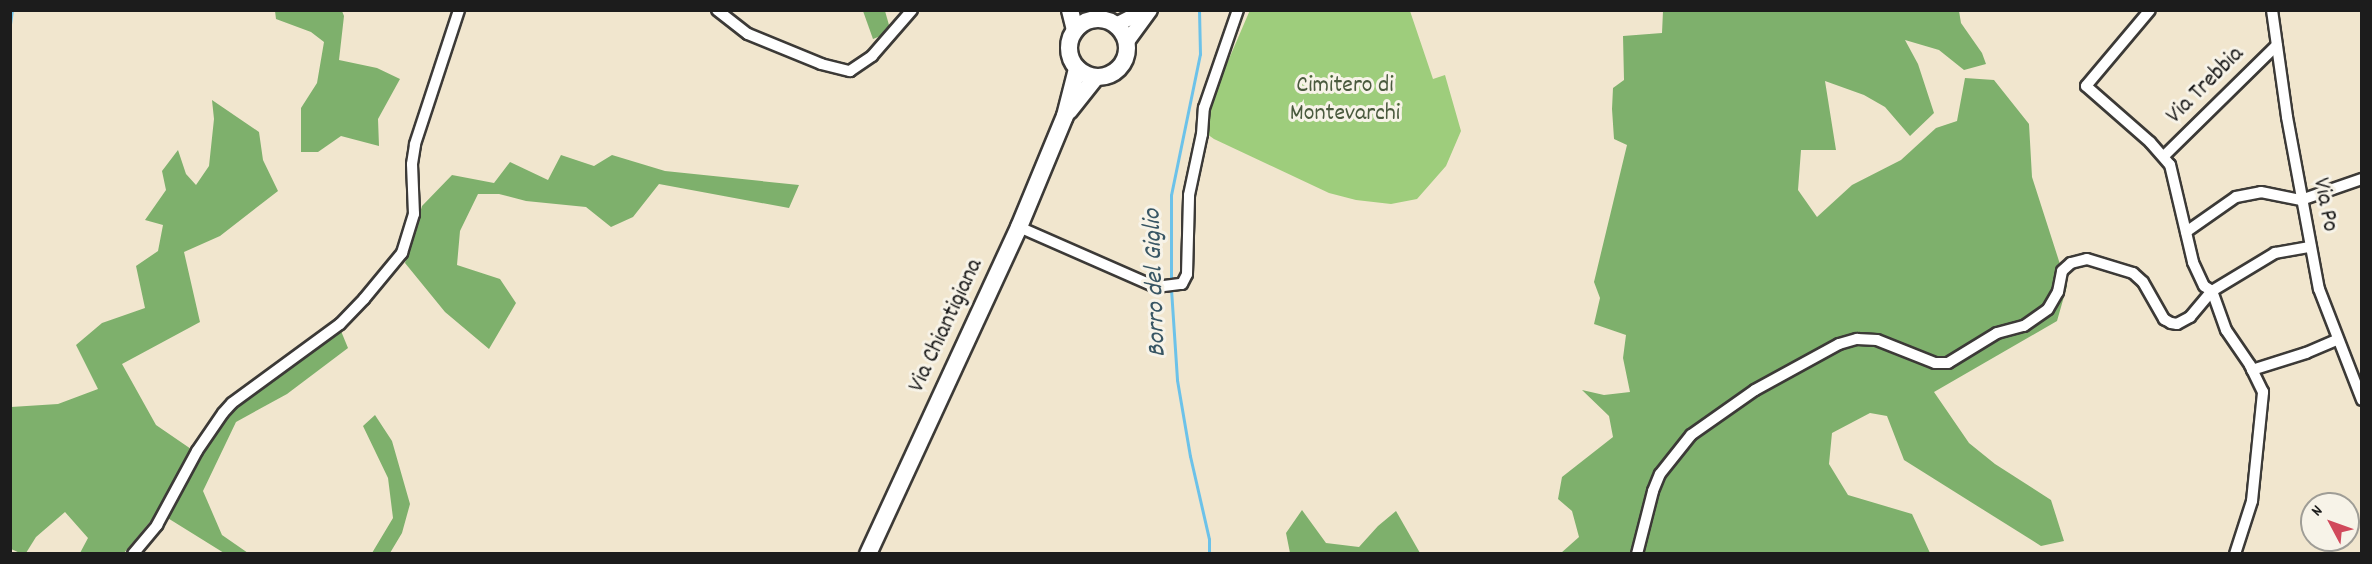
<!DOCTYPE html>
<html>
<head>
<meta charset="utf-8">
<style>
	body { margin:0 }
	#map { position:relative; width:2372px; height:564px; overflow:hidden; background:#f1e6ce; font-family:Dekko,sans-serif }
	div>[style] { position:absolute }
	.green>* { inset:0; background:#9ecd7c }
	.forest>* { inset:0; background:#7eb06c }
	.stream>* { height:3px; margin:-1.5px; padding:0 1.5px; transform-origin:1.5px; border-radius:1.5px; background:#6cc2e9 }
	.roads { filter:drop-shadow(2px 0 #3c3a37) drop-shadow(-2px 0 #3c3a37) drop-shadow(0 2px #3c3a37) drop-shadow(0 -2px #3c3a37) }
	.minor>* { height:10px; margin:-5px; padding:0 5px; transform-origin:5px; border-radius:5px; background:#fff }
	.tertiary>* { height:14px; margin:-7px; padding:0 7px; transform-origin:7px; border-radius:7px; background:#fff }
	.primary>* { height:16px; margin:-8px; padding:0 8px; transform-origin:8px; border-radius:8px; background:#fff }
	.primary>.ring { margin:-8px; padding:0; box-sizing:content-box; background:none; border:16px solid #fff; border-radius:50% }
	span { translate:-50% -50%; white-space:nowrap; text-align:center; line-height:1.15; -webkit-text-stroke:6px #f7f3e8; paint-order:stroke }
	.street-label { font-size:24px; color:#1c1c1c }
	.park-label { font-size:24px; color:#4a5a3e }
	.water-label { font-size:26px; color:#385664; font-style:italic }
	.frame { position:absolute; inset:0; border:12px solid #1c1c1c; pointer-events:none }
	.north { position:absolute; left:2300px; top:492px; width:60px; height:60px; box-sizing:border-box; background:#f7f3e8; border:2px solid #9f9d96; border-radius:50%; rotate:311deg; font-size:16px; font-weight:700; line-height:24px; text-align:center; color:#1c1c1c }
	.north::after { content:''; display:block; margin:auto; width:21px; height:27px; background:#d1495b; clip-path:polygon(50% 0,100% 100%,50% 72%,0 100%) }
</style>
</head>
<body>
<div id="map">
	<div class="green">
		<div style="clip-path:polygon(1250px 10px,1410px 11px,1433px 79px,1445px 75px,1461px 131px,1446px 166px,1417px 199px,1391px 204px,1356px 200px,1329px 193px,1214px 139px,1207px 134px,1207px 115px,1213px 96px)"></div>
	</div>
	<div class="forest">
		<div style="clip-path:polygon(275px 11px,342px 11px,344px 16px,339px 60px,377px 68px,400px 79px,378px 119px,379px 146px,341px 136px,318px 152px,301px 152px,301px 108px,317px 83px,324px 42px,311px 32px,276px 19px)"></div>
		<div style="clip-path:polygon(863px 11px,885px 11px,891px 32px,873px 39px)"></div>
		<div style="clip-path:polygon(1663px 11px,1959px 11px,1961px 23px,1982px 53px,1986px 64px,1964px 70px,1939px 50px,1905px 40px,1918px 64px,1934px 113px,1910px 136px,1885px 107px,1864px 95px,1825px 81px,1836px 150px,1801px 150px,1798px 190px,1817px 217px,1852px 185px,1901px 160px,1936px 128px,1957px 121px,1965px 78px,1994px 80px,2029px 124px,2032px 177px,2067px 286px,2057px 321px,1934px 392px,1969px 443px,1995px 464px,2051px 500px,2064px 541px,2041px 546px,1904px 460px,1887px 416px,1870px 413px,1832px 433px,1829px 464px,1848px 495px,1912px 514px,1930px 553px,1561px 553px,1579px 537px,1572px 511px,1558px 499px,1562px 477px,1613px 437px,1609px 416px,1582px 390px,1604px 395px,1630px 392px,1623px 358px,1626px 335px,1594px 324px,1600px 298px,1594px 282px,1627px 145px,1614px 139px,1612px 109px,1613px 88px,1624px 80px,1623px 36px,1662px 33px)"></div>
		<div style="clip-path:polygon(212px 100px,259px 132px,263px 160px,278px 191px,220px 236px,184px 252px,200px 322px,122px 364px,156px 425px,191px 449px,247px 393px,341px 331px,348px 348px,287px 394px,236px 422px,203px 491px,222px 535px,248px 553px,224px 553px,158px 512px,124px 553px,80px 553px,88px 538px,65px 512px,36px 537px,26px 553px,20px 553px,11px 549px,11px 407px,58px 404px,98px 389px,76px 345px,102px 323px,145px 308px,136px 266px,158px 251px,163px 225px,145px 220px,166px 190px,162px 171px,178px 150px,186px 174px,196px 185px,209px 166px,214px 119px)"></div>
		<div style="clip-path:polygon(561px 155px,594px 166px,612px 155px,665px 171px,799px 185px,789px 208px,659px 184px,633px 217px,611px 227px,586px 207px,526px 201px,499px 194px,478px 194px,460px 231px,457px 265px,500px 279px,516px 303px,489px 349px,445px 312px,405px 263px,422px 206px,452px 175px,494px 183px,510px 162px,548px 180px)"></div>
		<div style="clip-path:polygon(375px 415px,392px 441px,410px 504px,402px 533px,390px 553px,372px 553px,393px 518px,388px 478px,363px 426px)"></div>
		<div style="clip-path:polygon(1302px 510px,1326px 543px,1359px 547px,1378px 526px,1396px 511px,1420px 553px,1290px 553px,1286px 533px)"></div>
	</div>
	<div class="stream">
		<div style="left:10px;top:24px;width:14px;rotate:-82deg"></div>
		<div style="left:1171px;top:282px;width:87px;rotate:-90deg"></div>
		<div style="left:1171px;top:195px;width:144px;rotate:-78.4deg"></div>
		<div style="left:1200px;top:54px;width:44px;rotate:-91.3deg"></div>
		<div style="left:1171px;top:289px;width:91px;rotate:86.2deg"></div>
		<div style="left:1177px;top:380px;width:77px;rotate:80.3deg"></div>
		<div style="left:1190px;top:456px;width:85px;rotate:77.1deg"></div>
		<div style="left:1209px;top:539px;width:15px;rotate:90deg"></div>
	</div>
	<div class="roads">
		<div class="minor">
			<div style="left:717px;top:10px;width:39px;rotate:38deg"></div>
			<div style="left:748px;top:34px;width:79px;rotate:22.3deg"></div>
			<div style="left:821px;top:64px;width:30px;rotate:14deg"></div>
			<div style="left:850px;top:71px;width:27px;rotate:-34deg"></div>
			<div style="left:872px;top:56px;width:61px;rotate:-49deg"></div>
			<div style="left:2272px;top:10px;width:108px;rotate:82deg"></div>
			<div style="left:2287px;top:117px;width:175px;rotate:79.5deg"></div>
			<div style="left:2319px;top:289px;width:119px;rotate:68.8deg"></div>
			<div style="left:2164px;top:156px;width:158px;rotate:-44.5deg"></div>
			<div style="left:1019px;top:227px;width:150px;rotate:23.7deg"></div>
			<div style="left:1156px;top:287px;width:26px;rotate:-7deg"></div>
			<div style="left:1182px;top:284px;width:11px;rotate:-63deg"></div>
			<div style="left:1187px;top:274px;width:79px;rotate:-88.5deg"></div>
			<div style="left:1189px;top:195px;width:62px;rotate:-78deg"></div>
			<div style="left:1202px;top:134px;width:26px;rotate:-86deg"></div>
			<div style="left:1204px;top:108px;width:104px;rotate:-70.9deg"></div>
			<div style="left:2186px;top:232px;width:61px;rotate:-35deg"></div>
			<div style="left:2236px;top:197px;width:25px;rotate:-11deg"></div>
			<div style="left:2261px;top:192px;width:41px;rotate:11.3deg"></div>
			<div style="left:2301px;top:200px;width:65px;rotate:-19deg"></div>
			<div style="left:2252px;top:370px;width:57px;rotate:-17.5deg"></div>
			<div style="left:2306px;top:353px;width:34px;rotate:-23deg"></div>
			<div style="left:133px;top:554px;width:38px;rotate:-50deg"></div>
			<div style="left:157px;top:525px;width:84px;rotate:-61.6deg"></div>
			<div style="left:197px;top:451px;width:46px;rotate:-55.6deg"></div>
			<div style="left:223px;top:413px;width:13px;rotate:-48deg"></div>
			<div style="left:232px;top:403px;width:134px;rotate:-36.2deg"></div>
			<div style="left:340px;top:324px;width:35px;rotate:-46deg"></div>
			<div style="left:364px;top:299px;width:60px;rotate:-50.4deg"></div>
			<div style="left:402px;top:253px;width:41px;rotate:-72.9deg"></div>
			<div style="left:414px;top:214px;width:50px;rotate:-92.3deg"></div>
			<div style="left:412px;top:164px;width:20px;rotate:-81deg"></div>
			<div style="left:415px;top:144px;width:141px;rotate:-71.8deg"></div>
			<div style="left:1637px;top:554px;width:65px;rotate:-75.7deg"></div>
			<div style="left:1653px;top:491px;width:18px;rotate:-68deg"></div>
			<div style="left:1660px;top:474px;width:50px;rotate:-51.5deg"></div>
			<div style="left:1691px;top:435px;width:78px;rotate:-35.1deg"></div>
			<div style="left:1755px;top:390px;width:96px;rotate:-28.7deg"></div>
			<div style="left:1839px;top:344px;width:19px;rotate:-16deg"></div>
			<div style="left:1857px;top:339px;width:20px;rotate:3deg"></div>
			<div style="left:1877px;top:340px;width:62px;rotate:21.6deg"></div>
			<div style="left:1935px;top:363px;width:13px"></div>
			<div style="left:1948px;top:363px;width:57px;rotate:-31.5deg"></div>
			<div style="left:1997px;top:333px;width:28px;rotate:-15deg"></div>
			<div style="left:2024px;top:326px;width:29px;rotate:-35deg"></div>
			<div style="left:2048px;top:309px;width:20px;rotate:-60deg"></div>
			<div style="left:2058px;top:292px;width:21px;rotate:-79deg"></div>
			<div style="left:2062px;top:271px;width:12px;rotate:-42deg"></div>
			<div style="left:2071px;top:263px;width:16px;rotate:-14deg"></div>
			<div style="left:2087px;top:259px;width:48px;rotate:16.9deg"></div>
			<div style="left:2133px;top:273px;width:13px;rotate:42deg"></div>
			<div style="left:2143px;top:282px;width:43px;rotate:60.4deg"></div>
			<div style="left:2164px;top:319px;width:8px;rotate:30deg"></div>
			<div style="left:2171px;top:323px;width:6px;rotate:9deg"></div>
			<div style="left:2177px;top:324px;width:15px;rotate:-28deg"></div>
			<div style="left:2190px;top:317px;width:34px;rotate:-50deg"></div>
			<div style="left:2212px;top:291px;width:9px;rotate:-148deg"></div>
			<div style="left:2204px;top:286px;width:26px;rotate:-115deg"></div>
			<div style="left:2193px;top:262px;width:100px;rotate:-103.3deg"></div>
			<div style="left:2170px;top:165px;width:30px;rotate:-131deg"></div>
			<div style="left:2150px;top:142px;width:85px;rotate:-138.8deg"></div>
			<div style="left:2086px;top:86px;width:99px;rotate:-49.9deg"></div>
			<div style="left:2235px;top:554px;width:56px;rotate:-72.2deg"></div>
			<div style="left:2252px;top:501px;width:110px;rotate:-84.2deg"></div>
			<div style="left:2263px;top:392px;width:30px;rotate:-116deg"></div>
			<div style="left:2250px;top:365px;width:42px;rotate:-124.4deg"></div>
			<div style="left:2226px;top:330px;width:41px;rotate:-109.7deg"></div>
			<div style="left:2212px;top:291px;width:74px;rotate:-31.1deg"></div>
			<div style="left:2275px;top:253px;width:36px;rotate:-10deg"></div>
		</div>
		<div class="tertiary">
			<div style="left:1116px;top:25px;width:34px;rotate:-27deg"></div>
			<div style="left:1126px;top:43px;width:41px;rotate:-54deg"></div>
		</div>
		<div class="primary">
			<div style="left:1070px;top:10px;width:21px;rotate:76deg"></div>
			<div class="ring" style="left:1069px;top:19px;width:42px;height:42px"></div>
			<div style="left:1069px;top:111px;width:43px;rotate:-51.5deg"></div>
			<div style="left:868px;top:554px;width:360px;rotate:-65.2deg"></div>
			<div style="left:1019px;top:227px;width:120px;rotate:-67.5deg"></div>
			<div style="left:1065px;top:116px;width:49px;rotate:-75.7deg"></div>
		</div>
	</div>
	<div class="street-label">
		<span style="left:2206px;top:86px;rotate:-45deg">Via Trebbia</span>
		<span style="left:2324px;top:205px;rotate:79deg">Via Po</span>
		<span style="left:947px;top:326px;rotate:-65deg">Via Chiantigiana</span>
	</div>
	<div class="park-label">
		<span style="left:1345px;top:101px">Cimitero di<br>Montevarchi</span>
	</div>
	<div class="water-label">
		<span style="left:1156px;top:283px;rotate:-92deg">Borro del Giglio</span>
	</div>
	<div class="frame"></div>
	<div class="north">N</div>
</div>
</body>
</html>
